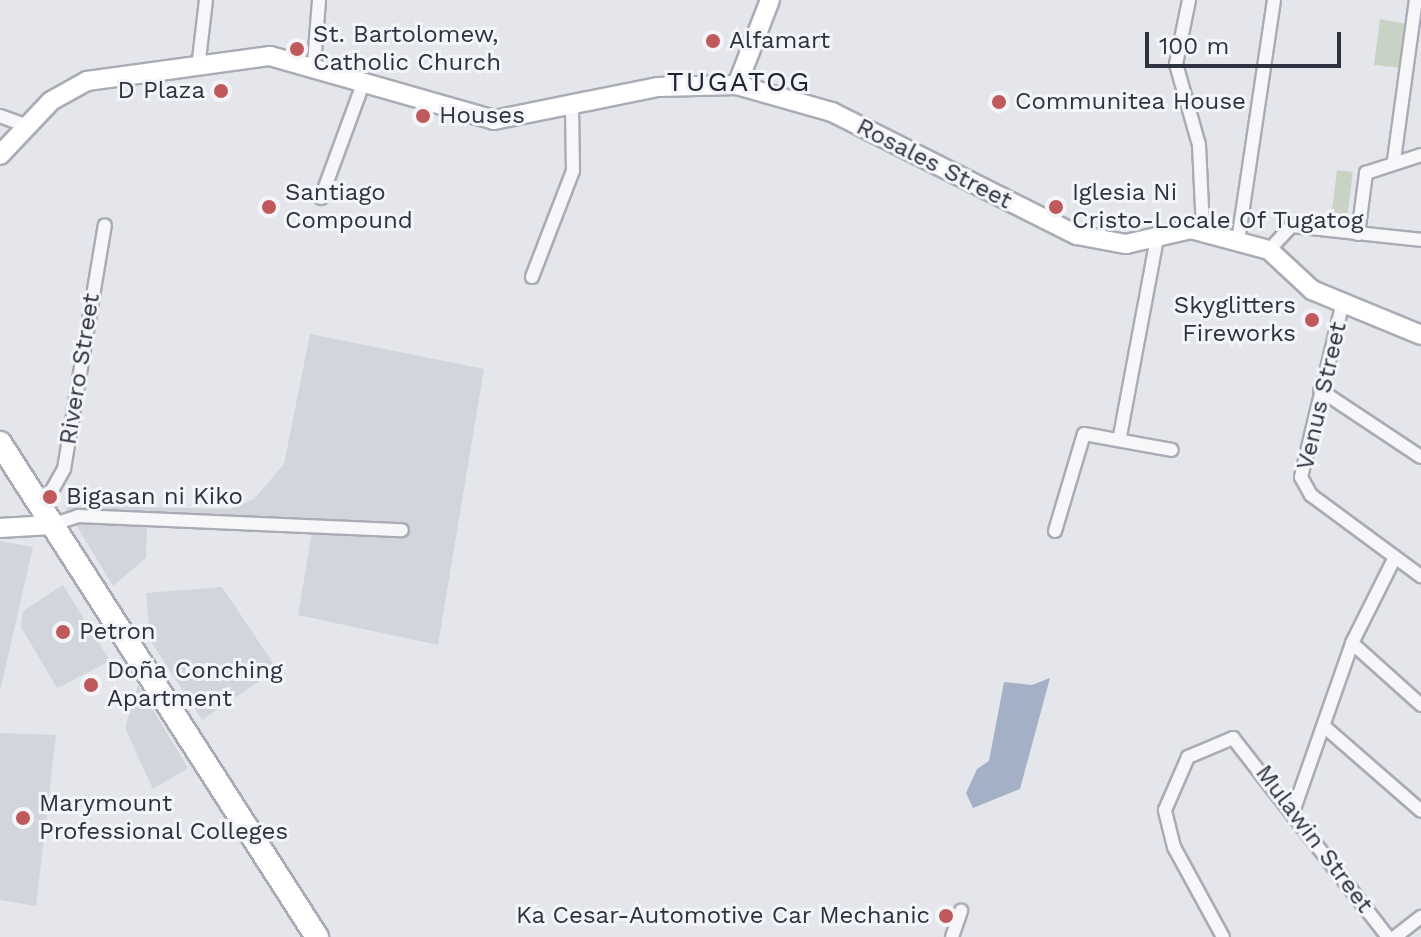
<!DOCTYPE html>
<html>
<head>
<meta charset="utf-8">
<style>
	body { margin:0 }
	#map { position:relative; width:1421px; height:937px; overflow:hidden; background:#e4e6eb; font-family:"Work Sans",sans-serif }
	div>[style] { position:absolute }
	.built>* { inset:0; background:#d3d5dc }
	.green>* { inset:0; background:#c8d3c6; transform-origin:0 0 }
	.water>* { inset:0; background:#a4b0c6 }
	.roads { filter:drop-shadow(2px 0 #aaacb5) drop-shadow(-2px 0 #aaacb5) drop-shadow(0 2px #aaacb5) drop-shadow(0 -2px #aaacb5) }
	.street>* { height:12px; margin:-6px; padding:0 6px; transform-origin:6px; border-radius:6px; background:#f7f7f9 }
	.secondary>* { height:18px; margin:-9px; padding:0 9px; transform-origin:9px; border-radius:9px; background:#fff }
	.highway>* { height:22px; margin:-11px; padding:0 11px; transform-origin:11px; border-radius:11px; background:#fff }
	.dots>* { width:22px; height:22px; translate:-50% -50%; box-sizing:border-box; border:4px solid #f4f5f8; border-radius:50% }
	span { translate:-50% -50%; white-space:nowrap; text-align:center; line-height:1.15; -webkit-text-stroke:6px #f4f5f8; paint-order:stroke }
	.poi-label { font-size:24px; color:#2e3241 }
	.left { translate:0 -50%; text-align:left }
	.right { translate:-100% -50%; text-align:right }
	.street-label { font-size:24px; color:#2e3241 }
	.quarter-label { font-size:28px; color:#202332; letter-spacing:2px }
	.scale { position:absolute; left:1145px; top:32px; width:196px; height:36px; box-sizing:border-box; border:4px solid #2e3241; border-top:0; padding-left:10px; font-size:24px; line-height:28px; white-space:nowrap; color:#2e3241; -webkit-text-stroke:6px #f4f5f8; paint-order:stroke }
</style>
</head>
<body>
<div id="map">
	<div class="built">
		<div style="clip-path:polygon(310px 334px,484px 369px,438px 645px,298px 615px,312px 532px,147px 521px,146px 558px,113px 586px,64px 505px,229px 509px,254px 499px,284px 464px)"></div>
		<div style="clip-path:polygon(0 541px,33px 547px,0 691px)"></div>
		<div style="clip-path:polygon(63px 585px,110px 661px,57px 688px,21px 627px,23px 611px)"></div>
		<div style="clip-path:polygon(222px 587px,277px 669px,202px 720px,150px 640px,146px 593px)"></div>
		<div style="clip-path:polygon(138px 685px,188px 768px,153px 789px,125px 728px)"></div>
		<div style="clip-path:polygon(0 733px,56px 735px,36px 906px,0 900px)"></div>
	</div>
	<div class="green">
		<div style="clip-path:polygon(1380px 19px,1412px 25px,1403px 68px,1374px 65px)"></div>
		<div style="left:1337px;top:170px;width:16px;height:46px;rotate:7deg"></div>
	</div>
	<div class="water">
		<div style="clip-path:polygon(1050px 678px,1020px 789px,973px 808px,966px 793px,977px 769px,989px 761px,1004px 682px,1032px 685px)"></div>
	</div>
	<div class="roads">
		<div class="street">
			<div style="left:1189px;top:0;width:65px;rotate:101.5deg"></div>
			<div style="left:1176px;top:64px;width:84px;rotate:74.1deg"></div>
			<div style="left:1199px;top:145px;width:86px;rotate:87.3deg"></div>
			<div style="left:314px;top:64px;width:64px;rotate:-85.5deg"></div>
			<div style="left:198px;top:68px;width:68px;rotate:-83.3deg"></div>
			<div style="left:0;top:116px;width:30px;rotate:20deg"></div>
			<div style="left:1394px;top:160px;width:162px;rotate:-82.2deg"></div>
			<div style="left:321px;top:198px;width:125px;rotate:-69.8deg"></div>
			<div style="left:1358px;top:234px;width:62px;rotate:-82.5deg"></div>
			<div style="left:1366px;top:173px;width:58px;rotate:-18.1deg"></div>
			<div style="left:1238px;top:241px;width:244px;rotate:-81.5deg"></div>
			<div style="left:1269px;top:250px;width:33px;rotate:-47deg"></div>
			<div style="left:1291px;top:226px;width:131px;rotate:6.1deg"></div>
			<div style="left:532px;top:277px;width:114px;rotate:-68.9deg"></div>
			<div style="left:573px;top:171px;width:65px;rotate:-90.9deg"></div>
			<div style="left:1343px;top:302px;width:180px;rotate:103.5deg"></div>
			<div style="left:1301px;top:477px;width:21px;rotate:61deg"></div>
			<div style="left:1311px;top:495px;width:137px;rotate:36.4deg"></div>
			<div style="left:1320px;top:390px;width:121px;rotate:33.6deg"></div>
			<div style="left:1120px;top:436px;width:201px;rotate:-79.4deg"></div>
			<div style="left:42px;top:508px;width:45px;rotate:-60.6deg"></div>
			<div style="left:64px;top:469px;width:247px;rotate:-80.5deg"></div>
			<div style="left:51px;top:525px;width:28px;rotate:-18deg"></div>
			<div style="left:78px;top:516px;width:324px;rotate:2.5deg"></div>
			<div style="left:1055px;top:531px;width:101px;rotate:-73.4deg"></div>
			<div style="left:1084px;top:434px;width:89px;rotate:10.3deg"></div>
			<div style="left:1352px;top:643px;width:93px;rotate:41.9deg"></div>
			<div style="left:1326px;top:728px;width:126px;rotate:41.1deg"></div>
			<div style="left:1294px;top:809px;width:176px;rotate:-70.7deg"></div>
			<div style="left:1352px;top:643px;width:92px;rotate:-63.4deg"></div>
			<div style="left:952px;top:937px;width:28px;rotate:-71deg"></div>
			<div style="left:1223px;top:937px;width:102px;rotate:-118.6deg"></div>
			<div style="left:1174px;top:847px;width:38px;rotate:-104deg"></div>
			<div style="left:1165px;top:810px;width:58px;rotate:-66.5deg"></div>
			<div style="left:1188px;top:757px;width:49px;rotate:-22.9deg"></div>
			<div style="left:1233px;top:738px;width:252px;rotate:52.1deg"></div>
			<div style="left:1395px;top:937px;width:33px;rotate:-38deg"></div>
		</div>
		<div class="secondary">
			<div style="left:737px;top:85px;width:91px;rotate:-68.8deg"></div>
			<div style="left:0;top:155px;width:74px;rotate:-46.6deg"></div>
			<div style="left:51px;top:101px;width:41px;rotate:-29.1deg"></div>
			<div style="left:87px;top:81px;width:185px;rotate:-7.8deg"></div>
			<div style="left:270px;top:56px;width:233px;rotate:15.9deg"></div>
			<div style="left:494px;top:120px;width:167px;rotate:-11.4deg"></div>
			<div style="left:658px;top:87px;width:79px;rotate:-1.5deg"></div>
			<div style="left:737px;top:85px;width:99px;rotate:15.9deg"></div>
			<div style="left:832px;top:112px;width:274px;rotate:26.7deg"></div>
			<div style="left:1077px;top:235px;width:50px;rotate:10.4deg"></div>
			<div style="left:1126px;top:244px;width:67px;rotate:-13deg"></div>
			<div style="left:1191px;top:229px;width:81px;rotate:15.1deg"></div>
			<div style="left:1269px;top:250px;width:59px;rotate:42.9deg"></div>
			<div style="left:1312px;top:290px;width:118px;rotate:22.4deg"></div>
			<div style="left:0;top:528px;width:51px;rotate:-3.4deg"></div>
		</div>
		<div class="highway">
			<div style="left:0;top:443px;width:587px;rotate:57.31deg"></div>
		</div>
	</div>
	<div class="dots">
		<div style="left:713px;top:41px;background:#c0595b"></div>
		<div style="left:297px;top:49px;background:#c0595b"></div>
		<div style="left:221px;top:91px;background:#c0595b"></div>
		<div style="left:999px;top:102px;background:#c0595b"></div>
		<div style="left:423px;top:116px;background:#c0595b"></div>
		<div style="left:269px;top:207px;background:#c0595b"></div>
		<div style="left:1056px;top:207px;background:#c0595b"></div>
		<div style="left:1312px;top:320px;background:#c0595b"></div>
		<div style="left:50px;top:497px;background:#c0595b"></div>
		<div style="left:63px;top:632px;background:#c0595b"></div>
		<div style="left:91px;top:685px;background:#c0595b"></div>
		<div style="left:23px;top:818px;background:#c0595b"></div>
		<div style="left:946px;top:916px;background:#c0595b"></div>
	</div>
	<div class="poi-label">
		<span class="left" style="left:313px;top:49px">St. Bartolomew,<br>Catholic Church</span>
		<span class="left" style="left:729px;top:41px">Alfamart</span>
		<span class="right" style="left:205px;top:91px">D Plaza</span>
		<span class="left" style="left:1015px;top:102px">Communitea House</span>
		<span class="left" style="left:439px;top:116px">Houses</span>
		<span class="left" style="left:285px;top:207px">Santiago<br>Compound</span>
		<span class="left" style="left:1072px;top:207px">Iglesia Ni<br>Cristo-Locale Of Tugatog</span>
		<span class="right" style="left:1296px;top:320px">Skyglitters<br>Fireworks</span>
		<span class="left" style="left:66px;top:497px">Bigasan ni Kiko</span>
		<span class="left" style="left:79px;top:632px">Petron</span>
		<span class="left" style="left:107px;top:685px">Doña Conching<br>Apartment</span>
		<span class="left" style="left:39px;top:818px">Marymount<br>Professional Colleges</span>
		<span class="right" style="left:930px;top:916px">Ka Cesar-Automotive Car Mechanic</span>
	</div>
	<div class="street-label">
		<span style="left:934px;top:164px;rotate:27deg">Rosales Street</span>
		<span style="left:80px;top:369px;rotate:-81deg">Rivero Street</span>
		<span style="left:1322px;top:396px;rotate:-77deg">Venus Street</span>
		<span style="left:1314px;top:839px;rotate:53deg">Mulawin Street</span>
	</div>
	<div class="quarter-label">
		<span style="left:739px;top:82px">TUGATOG</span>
	</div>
	<div class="scale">100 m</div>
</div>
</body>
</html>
